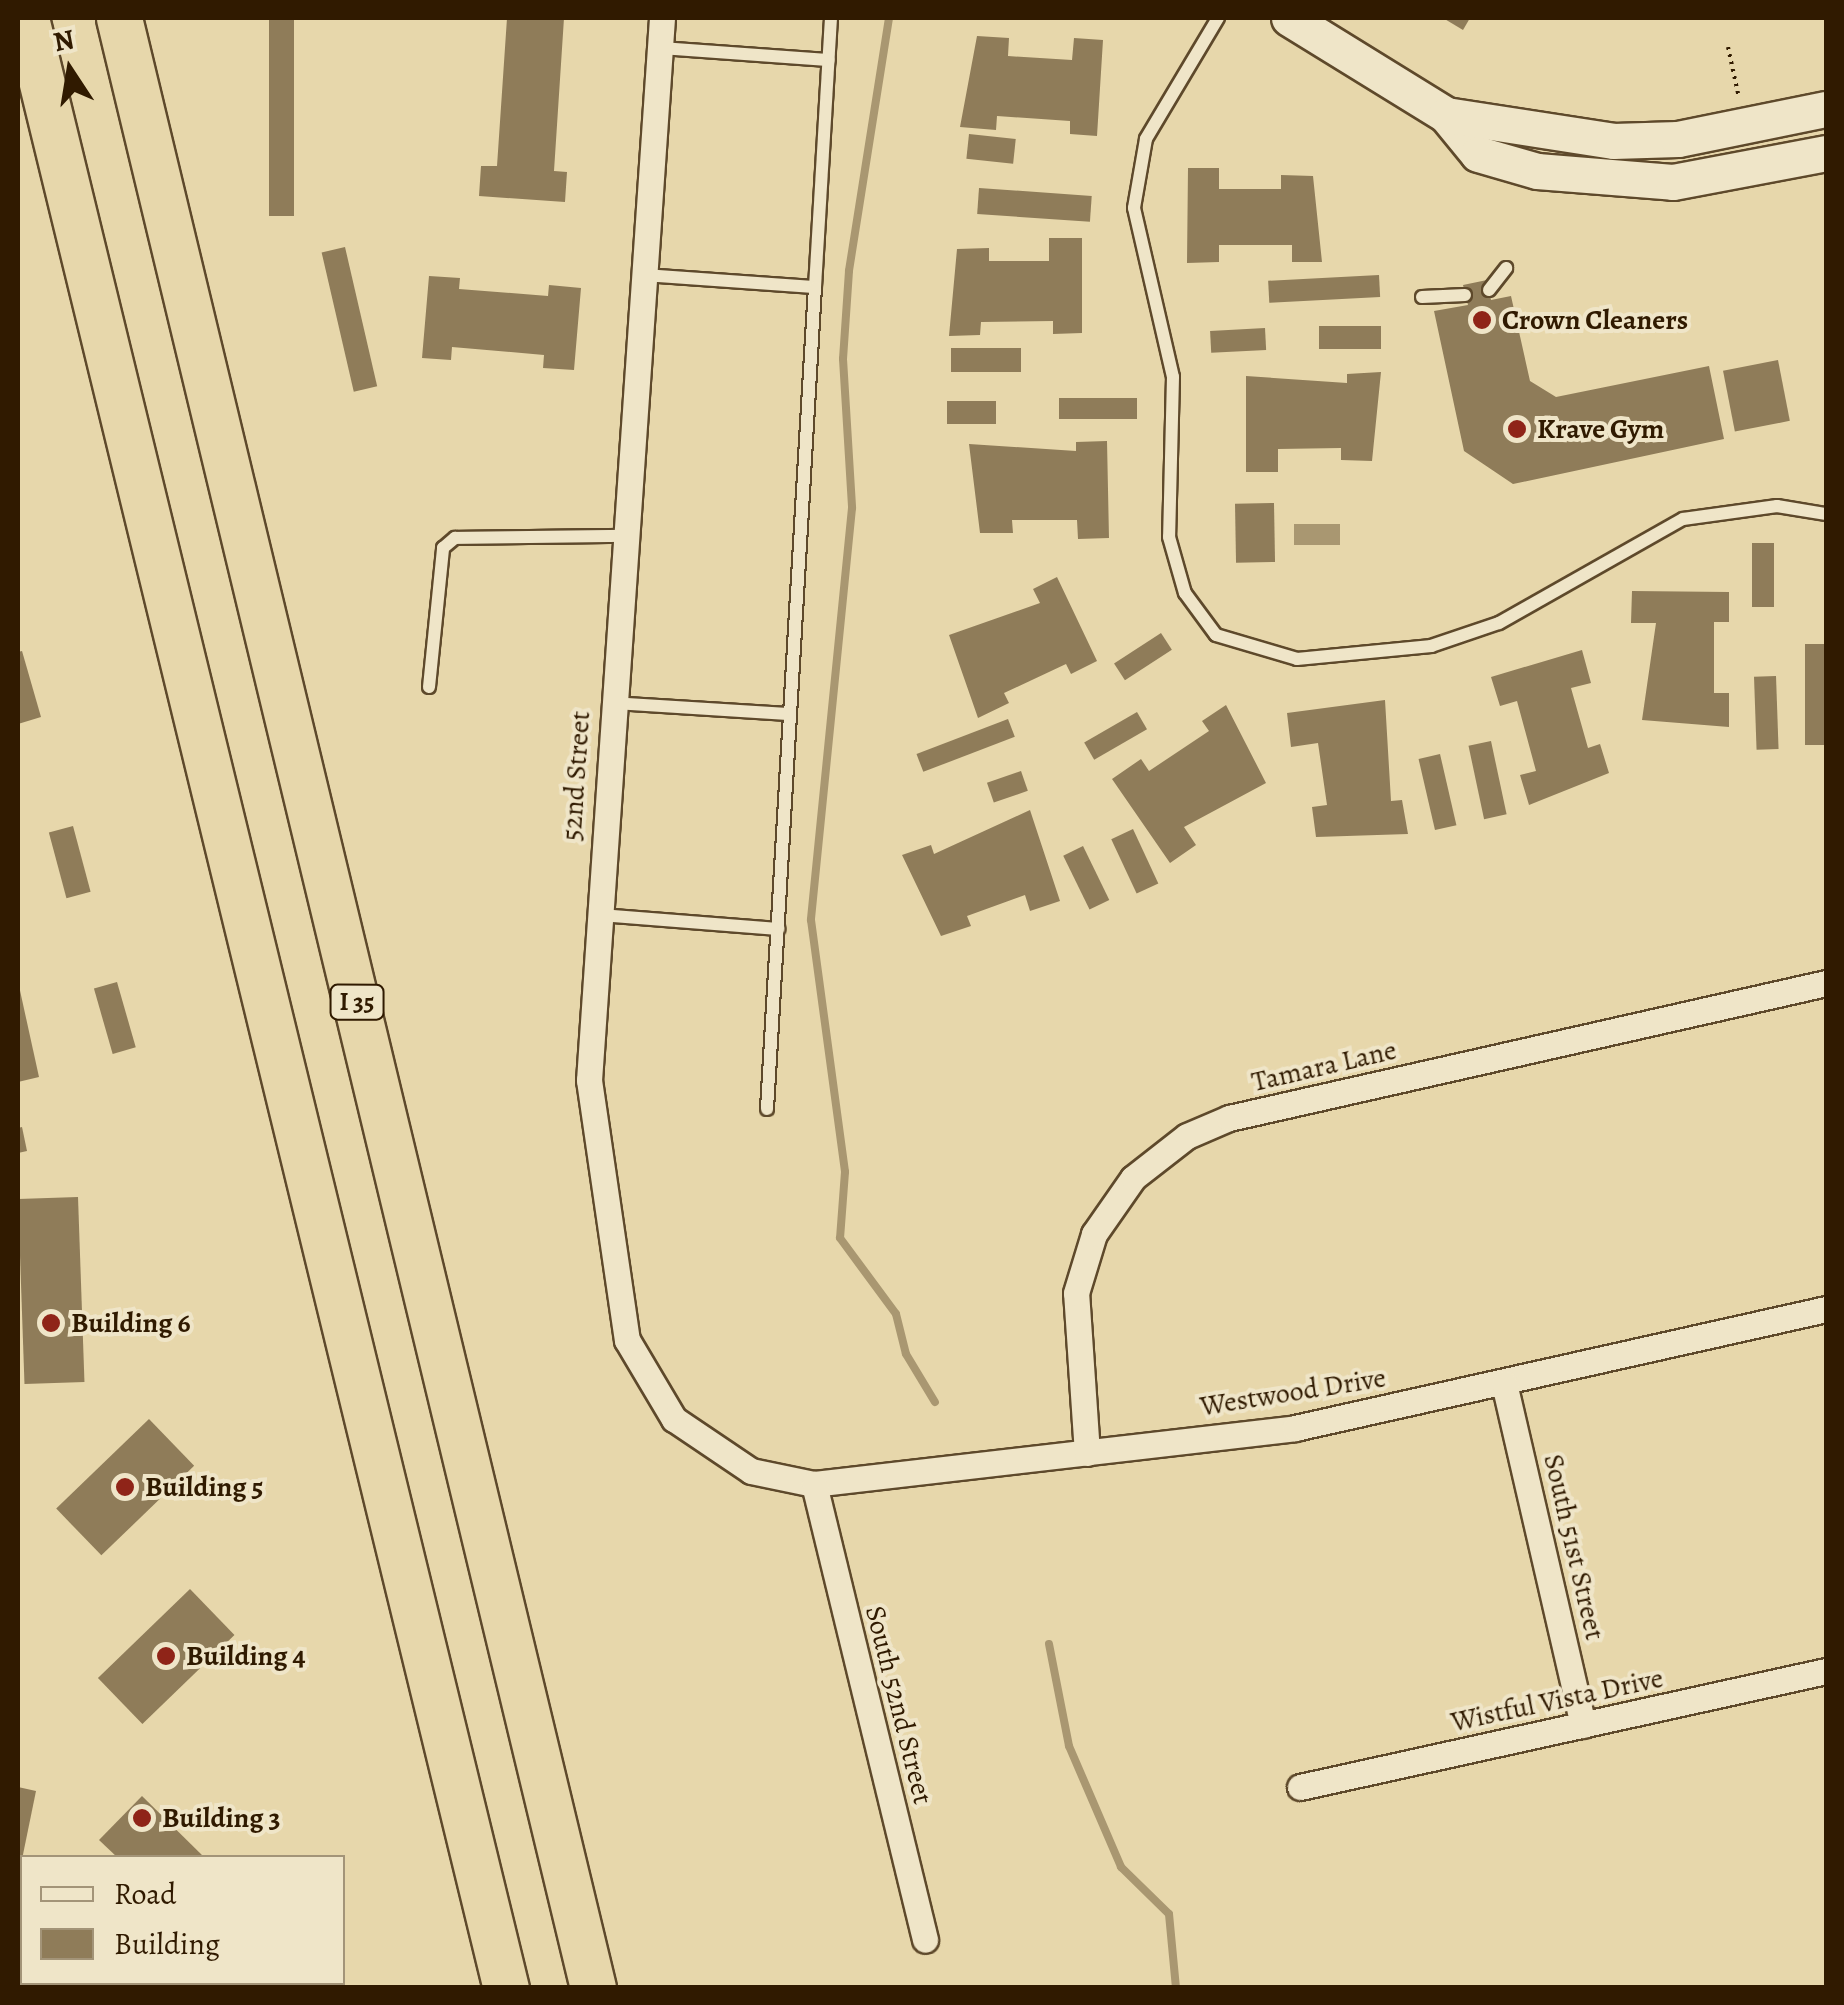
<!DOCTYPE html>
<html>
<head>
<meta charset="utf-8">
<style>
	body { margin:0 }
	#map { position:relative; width:1844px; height:2005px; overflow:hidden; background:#e7d7ab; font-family:Alegreya,serif }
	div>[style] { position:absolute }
	.water>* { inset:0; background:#a99771; transform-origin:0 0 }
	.stream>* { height:8px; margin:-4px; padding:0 4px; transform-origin:4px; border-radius:4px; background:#a99771 }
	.building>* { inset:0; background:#8f7c59; transform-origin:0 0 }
	.path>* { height:4px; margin-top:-2px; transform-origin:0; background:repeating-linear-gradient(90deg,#301a00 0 2.5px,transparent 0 7.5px) }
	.roads { filter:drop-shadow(2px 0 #5e492b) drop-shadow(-2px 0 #5e492b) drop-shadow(0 2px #5e492b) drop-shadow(0 -2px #5e492b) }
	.service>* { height:12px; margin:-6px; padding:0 6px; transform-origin:6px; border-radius:6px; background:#efe5c8 }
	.minor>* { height:25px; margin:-12.5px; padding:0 12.5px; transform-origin:12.5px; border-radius:12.5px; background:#efe5c8 }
	.secondary>* { height:35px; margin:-17.5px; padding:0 17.5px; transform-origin:17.5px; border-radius:17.5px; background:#efe5c8 }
	.motorway>* { height:45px; margin:-22.5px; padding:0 22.5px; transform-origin:22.5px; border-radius:22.5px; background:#e7d7ab }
	.dots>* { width:28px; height:28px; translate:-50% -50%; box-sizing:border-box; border:5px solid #efe5c8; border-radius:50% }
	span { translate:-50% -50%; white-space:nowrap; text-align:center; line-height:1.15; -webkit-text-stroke:8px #efe5c8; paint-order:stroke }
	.shield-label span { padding:2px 8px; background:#efe5c8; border:2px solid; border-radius:8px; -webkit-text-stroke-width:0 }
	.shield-label { font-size:25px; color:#301a00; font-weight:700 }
	.poi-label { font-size:28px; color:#301a00; font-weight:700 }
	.left { translate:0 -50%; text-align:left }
	.street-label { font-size:28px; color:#301a00 }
	.frame { position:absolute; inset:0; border:20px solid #301a00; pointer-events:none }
	.legend { position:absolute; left:20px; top:1855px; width:325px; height:130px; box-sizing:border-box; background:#efe5c8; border:2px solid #a39478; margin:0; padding:12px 18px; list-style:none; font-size:30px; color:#301a00 }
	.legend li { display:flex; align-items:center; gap:20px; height:50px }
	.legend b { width:50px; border:2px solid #a39478 }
	.north { position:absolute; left:20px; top:20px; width:100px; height:100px; -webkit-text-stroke:8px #efe5c8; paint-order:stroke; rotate:348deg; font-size:28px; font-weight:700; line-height:40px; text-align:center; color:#301a00 }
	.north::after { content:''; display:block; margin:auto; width:35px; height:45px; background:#301a00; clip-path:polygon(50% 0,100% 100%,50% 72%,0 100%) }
</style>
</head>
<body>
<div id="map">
	<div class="water">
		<div style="left:1340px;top:524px;width:21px;height:46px;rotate:90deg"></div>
	</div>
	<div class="stream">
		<div style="left:889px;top:18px;width:256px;rotate:99deg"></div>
		<div style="left:849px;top:271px;width:88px;rotate:93.9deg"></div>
		<div style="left:843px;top:359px;width:149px;rotate:86.5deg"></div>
		<div style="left:852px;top:508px;width:414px;rotate:95.7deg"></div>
		<div style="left:811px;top:920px;width:254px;rotate:82.3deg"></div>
		<div style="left:845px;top:1172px;width:66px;rotate:94.3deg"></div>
		<div style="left:840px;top:1238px;width:94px;rotate:53.6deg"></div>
		<div style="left:896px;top:1314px;width:41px;rotate:76deg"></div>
		<div style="left:906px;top:1354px;width:56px;rotate:58.9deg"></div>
		<div style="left:1049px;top:1644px;width:104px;rotate:78.9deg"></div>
		<div style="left:1069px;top:1746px;width:132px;rotate:66.7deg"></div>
		<div style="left:1121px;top:1867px;width:67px;rotate:44.4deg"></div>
		<div style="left:1169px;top:1914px;width:74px;rotate:84.6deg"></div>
	</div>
	<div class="building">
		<div style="left:269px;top:18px;width:25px;height:198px"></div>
		<div style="clip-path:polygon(507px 18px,564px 18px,554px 171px,567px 172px,565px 202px,479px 196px,481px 166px,497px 166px)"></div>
		<div style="clip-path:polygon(1443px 18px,1470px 18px,1463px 30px)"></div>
		<div style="clip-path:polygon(977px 36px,1009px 38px,1008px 56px,1072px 60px,1074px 38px,1103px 40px,1097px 136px,1070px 134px,1070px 121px,997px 116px,996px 130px,960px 127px)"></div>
		<div style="left:969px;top:134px;width:47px;height:25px;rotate:6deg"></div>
		<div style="clip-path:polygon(1188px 168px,1219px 168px,1219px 189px,1281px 189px,1281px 175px,1313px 176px,1322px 262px,1292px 262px,1292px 245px,1219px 245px,1219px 262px,1187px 263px)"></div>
		<div style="left:979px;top:188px;width:113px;height:26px;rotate:4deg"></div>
		<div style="clip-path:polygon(1049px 238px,1082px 238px,1082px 333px,1053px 334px,1053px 321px,981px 322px,980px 335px,949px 336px,957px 249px,989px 248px,989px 261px,1049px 261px)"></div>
		<div style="left:345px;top:247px;width:143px;height:24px;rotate:77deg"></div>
		<div style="left:1379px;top:275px;width:22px;height:111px;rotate:87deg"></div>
		<div style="clip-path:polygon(429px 276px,460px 278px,459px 289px,548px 296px,549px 285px,581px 288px,574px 370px,543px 368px,544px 355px,452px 347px,451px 360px,422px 358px)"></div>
		<div style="clip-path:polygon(1487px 280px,1491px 300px,1511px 296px,1530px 381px,1556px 397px,1709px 366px,1724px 439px,1513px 484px,1464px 451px,1434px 311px,1468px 305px,1463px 285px)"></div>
		<div style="left:1381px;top:326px;width:23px;height:62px;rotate:90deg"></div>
		<div style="left:1265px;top:328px;width:22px;height:55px;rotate:87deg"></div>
		<div style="left:1021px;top:348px;width:24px;height:70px;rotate:90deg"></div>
		<div style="left:1778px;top:360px;width:62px;height:56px;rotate:79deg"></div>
		<div style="clip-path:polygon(1381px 372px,1372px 461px,1341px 460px,1341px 448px,1278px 449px,1278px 472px,1246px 472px,1246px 376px,1347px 383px,1347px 374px)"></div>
		<div style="left:1137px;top:398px;width:21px;height:78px;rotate:90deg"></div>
		<div style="left:996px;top:401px;width:23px;height:49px;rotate:90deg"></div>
		<div style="clip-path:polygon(1107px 441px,1109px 538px,1078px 539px,1077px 520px,1012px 520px,1013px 533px,980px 533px,969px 444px,1076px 451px,1076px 442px)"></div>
		<div style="left:1274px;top:503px;width:59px;height:39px;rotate:89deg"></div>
		<div style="left:1752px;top:543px;width:22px;height:64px"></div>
		<div style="clip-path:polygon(1057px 577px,1097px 661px,1071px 674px,1066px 664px,1004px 693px,1009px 703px,978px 718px,949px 635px,1040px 603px,1033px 589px)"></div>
		<div style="clip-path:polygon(1632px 591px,1729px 592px,1729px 622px,1714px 622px,1714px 693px,1729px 693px,1729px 727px,1642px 720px,1656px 623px,1631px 623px)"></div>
		<div style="left:1161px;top:633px;width:20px;height:56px;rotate:57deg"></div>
		<div style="left:1805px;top:644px;width:21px;height:101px"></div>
		<div style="clip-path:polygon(1582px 650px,1591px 683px,1571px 688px,1588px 748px,1600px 744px,1609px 773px,1529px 805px,1520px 775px,1536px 771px,1517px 701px,1500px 706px,1491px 677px)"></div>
		<div style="clip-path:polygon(22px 651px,41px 717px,18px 724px,18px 652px)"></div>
		<div style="left:1776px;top:676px;width:73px;height:22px;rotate:88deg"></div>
		<div style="clip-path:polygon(1385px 700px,1391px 801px,1402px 800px,1408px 834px,1316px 837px,1312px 807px,1327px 805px,1318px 743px,1291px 747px,1287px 713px)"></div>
		<div style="clip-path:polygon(1226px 705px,1266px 783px,1184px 827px,1196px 845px,1170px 863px,1112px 779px,1141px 759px,1149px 771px,1209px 731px,1202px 721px)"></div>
		<div style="left:1137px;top:712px;width:20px;height:61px;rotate:60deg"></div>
		<div style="left:1008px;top:719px;width:19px;height:98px;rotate:69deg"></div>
		<div style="left:1491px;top:741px;width:75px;height:23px;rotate:78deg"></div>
		<div style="left:1440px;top:754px;width:73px;height:22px;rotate:77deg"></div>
		<div style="left:1021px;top:771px;width:21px;height:36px;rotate:71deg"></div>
		<div style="clip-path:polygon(1030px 810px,1060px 901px,1030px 911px,1025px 895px,967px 916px,971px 926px,941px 936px,902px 855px,931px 845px,934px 854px)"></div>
		<div style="left:73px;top:826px;width:68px;height:25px;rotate:75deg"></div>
		<div style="left:1133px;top:829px;width:60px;height:24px;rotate:65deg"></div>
		<div style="left:1083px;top:846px;width:60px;height:22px;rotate:64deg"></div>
		<div style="left:117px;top:982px;width:68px;height:24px;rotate:74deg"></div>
		<div style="clip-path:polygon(19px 986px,39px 1077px,18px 1082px,18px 987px)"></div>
		<div style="clip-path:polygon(22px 1127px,27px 1151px,18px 1153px,18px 1128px)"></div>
		<div style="left:78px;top:1197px;width:185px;height:60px;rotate:88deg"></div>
		<div style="left:149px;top:1419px;width:65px;height:129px;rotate:46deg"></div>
		<div style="left:190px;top:1589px;width:64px;height:128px;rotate:46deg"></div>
		<div style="clip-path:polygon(18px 1787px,36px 1791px,19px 1874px,18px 1874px)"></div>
		<div style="clip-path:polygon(142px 1796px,205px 1858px,118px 1858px,99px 1840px)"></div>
	</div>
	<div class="path">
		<div style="left:1728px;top:47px;width:52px;rotate:77.8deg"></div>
	</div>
	<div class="roads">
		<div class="service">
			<div style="left:1218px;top:18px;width:141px;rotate:120.8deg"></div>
			<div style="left:1146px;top:139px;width:70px;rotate:99.9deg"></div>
			<div style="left:1134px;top:208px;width:173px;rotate:77deg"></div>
			<div style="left:1173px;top:377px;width:160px;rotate:91.4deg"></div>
			<div style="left:1169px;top:537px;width:58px;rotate:74.1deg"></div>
			<div style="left:1185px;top:593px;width:52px;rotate:53.6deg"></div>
			<div style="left:1216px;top:635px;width:84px;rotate:16.5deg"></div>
			<div style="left:1297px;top:659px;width:135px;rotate:-5.5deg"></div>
			<div style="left:1431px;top:646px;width:72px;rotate:-18.7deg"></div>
			<div style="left:1499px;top:623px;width:211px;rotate:-29.5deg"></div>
			<div style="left:1683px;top:519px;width:95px;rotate:-7.9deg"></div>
			<div style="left:1777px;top:506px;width:50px;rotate:9.3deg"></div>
			<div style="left:660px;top:48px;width:169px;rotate:4.1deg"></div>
			<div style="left:643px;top:275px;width:172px;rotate:4deg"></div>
			<div style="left:815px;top:287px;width:269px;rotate:-86.6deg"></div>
			<div style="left:1489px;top:290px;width:28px;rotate:-52deg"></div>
			<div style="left:1422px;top:297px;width:43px;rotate:-2.7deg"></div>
			<div style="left:429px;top:687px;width:140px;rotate:-84.2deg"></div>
			<div style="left:443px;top:548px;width:16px;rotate:-40deg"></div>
			<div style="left:455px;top:538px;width:168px;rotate:-0.7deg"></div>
			<div style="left:613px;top:703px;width:177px;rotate:3.6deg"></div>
			<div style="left:600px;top:915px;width:179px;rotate:4.5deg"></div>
			<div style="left:767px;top:1109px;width:823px;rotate:-86.66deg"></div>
		</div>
		<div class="minor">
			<div style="left:662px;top:18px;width:1065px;rotate:93.93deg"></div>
			<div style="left:589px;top:1080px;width:263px;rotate:81.7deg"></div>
			<div style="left:627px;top:1340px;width:92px;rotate:59.3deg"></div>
			<div style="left:674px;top:1419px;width:93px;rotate:34deg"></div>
			<div style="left:751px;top:1471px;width:64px;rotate:11.7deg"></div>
			<div style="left:814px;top:1484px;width:484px;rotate:-6.6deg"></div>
			<div style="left:1295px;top:1428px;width:544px;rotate:-12.63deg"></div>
			<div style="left:1504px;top:1383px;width:351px;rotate:77deg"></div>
			<div style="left:1087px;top:1453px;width:160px;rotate:-93.9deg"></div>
			<div style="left:1076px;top:1293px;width:62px;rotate:-73deg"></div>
			<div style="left:1094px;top:1234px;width:68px;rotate:-55.1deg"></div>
			<div style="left:1133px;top:1178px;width:68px;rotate:-37.9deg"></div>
			<div style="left:1187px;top:1136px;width:46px;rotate:-23.2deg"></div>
			<div style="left:1229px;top:1118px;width:612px;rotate:-12.74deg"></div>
			<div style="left:814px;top:1484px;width:469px;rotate:76.3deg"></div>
			<div style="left:1300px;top:1787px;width:539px;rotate:-12.44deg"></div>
		</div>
		<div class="secondary">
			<div style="left:1289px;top:18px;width:185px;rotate:31.7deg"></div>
			<div style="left:1446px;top:115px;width:50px;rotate:50.6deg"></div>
			<div style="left:1478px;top:154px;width:61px;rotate:16.1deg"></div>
			<div style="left:1537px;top:171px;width:136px;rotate:4.6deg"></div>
			<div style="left:1673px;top:182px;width:156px;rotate:-10.7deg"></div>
			<div style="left:1446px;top:115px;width:169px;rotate:8.8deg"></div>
			<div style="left:1613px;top:141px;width:65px;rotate:-1.8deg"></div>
			<div style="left:1678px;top:139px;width:151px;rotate:-11.5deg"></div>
		</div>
		<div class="motorway">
			<div style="left:26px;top:18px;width:2028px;rotate:76.31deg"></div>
			<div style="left:119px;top:18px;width:2026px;rotate:76.47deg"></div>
		</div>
	</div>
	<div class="dots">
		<div style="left:1482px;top:320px;background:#8f2418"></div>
		<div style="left:1517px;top:429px;background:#8f2418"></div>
		<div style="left:51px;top:1323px;background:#8f2418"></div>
		<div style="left:125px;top:1487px;background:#8f2418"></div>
		<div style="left:166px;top:1656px;background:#8f2418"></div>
		<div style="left:142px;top:1818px;background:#8f2418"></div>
	</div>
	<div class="shield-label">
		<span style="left:357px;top:1002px">I 35</span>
	</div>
	<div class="poi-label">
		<span class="left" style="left:1502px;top:320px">Crown Cleaners</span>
		<span class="left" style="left:1537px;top:429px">Krave Gym</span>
		<span class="left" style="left:71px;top:1323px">Building 6</span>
		<span class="left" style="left:145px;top:1487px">Building 5</span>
		<span class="left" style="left:186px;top:1656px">Building 4</span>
		<span class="left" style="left:162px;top:1818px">Building 3</span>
	</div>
	<div class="street-label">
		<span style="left:576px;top:776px;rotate:-86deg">52nd Street</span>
		<span style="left:1324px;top:1066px;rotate:-13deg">Tamara Lane</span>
		<span style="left:1293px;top:1392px;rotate:-9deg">Westwood Drive</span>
		<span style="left:1574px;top:1547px;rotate:77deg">South 51st Street</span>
		<span style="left:1557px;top:1700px;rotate:-12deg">Wistful Vista Drive</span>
		<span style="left:899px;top:1705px;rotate:76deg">South 52nd Street</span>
	</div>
	<div class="frame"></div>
	<ul class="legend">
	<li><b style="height:12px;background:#efe5c8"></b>Road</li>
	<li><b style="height:28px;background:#8f7c59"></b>Building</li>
	</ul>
	<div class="north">N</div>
</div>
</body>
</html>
